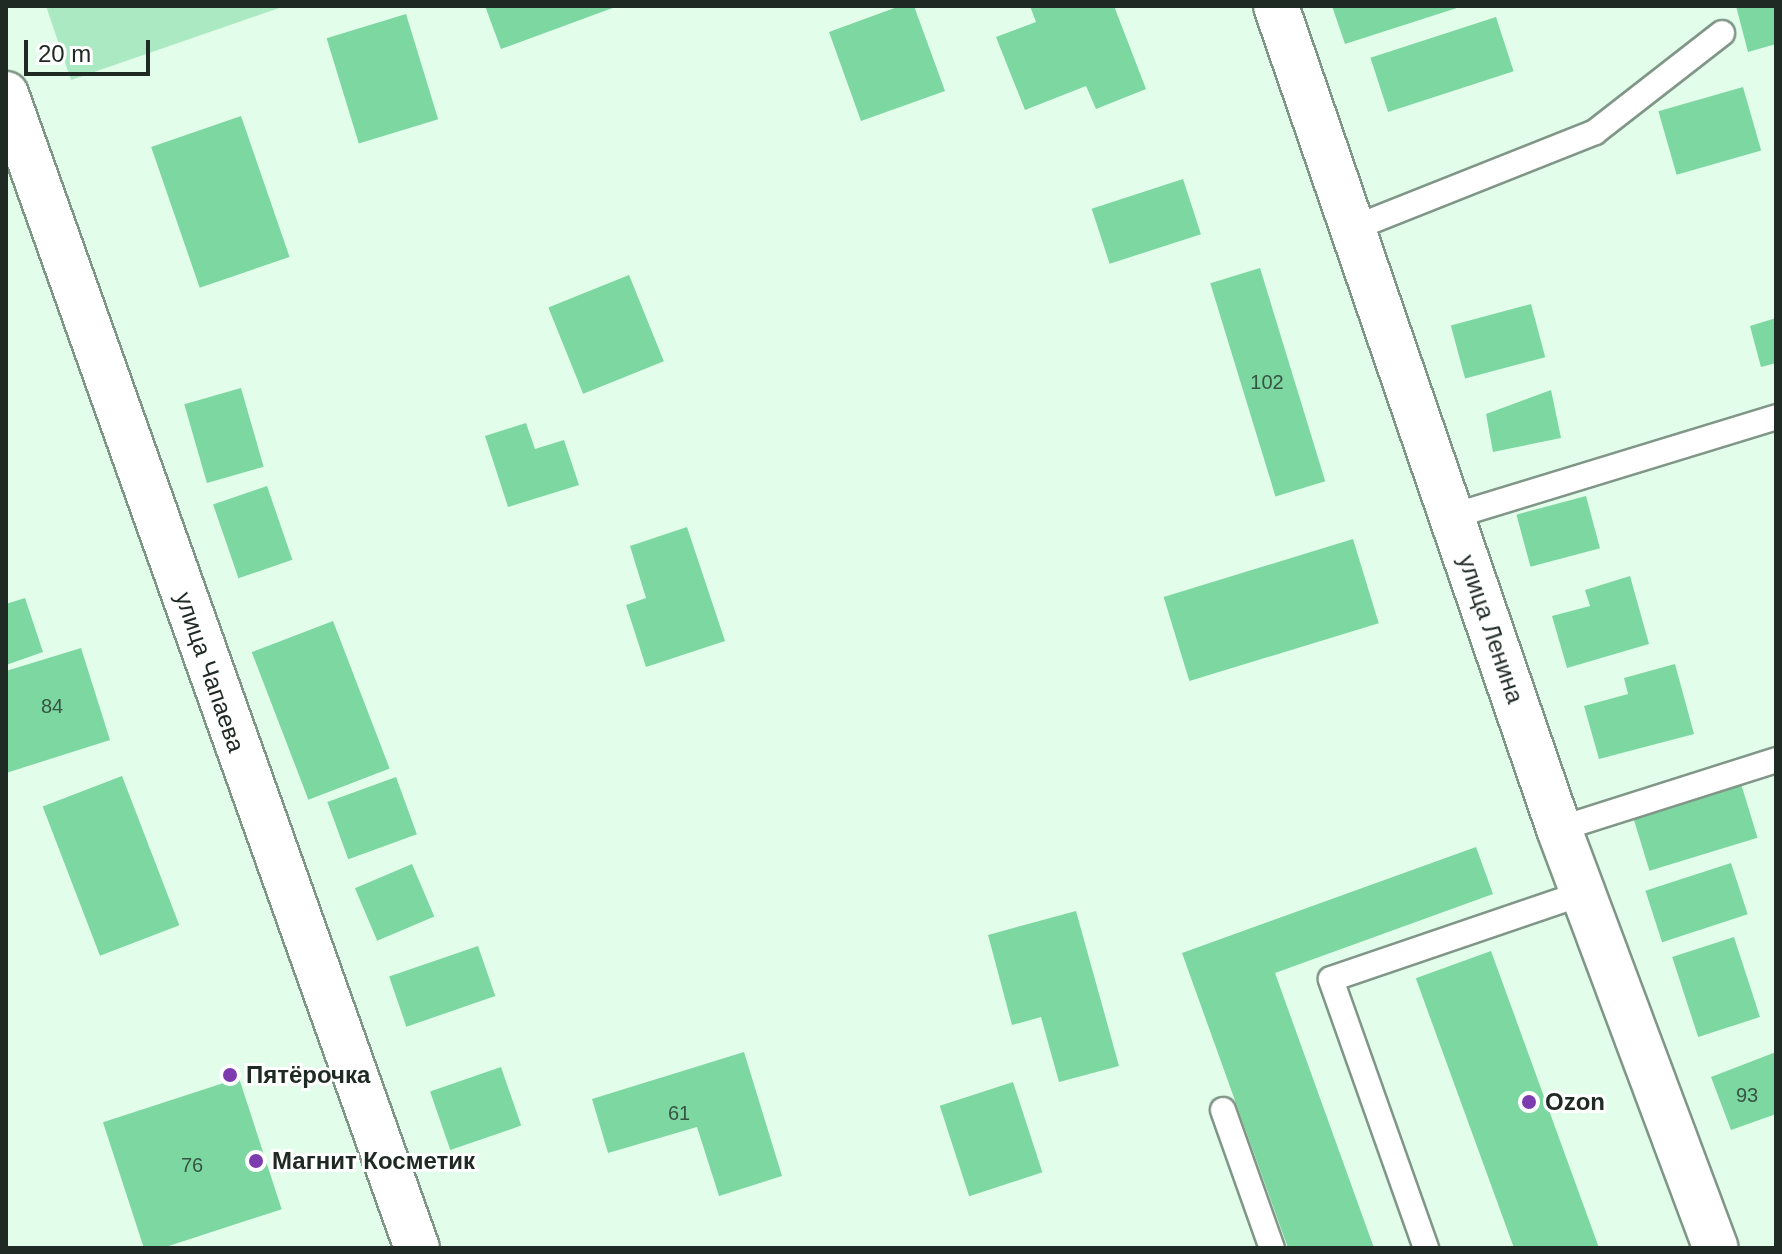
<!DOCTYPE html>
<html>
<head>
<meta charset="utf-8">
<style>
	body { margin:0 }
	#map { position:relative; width:1782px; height:1254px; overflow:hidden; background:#e3fdeb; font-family:Arial,sans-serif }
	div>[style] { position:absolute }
	.green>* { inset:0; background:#abe9c2 }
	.building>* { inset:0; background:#7cd7a1; transform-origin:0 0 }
	.roads { filter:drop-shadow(2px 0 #809788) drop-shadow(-2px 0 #809788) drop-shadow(0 2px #809788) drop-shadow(0 -2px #809788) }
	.service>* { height:24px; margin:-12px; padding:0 12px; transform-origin:12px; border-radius:12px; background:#fff }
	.minor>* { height:44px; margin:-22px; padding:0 22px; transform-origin:22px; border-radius:22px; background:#fff }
	.dots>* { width:22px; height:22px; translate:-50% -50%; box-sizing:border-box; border:4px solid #fff; border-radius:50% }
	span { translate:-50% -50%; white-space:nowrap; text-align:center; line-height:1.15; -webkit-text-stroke:6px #fff; paint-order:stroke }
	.number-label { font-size:20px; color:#375543 }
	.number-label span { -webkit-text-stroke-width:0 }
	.street-label { font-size:24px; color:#202a24 }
	.poi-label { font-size:24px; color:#202a24; font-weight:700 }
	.left { translate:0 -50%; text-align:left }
	.frame { position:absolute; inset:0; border:8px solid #202a24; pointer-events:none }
	.scale { position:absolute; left:24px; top:40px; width:126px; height:36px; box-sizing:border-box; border:4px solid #202a24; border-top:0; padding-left:10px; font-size:24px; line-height:28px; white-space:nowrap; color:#202a24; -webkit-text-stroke:6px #fff; paint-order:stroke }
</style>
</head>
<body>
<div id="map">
	<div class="green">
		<div style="clip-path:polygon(46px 6px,285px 6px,71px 80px)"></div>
	</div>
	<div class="building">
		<div style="clip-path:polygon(485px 6px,618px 6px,501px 49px)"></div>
		<div style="clip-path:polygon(900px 6px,914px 6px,945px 91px,861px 121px,829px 32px)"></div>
		<div style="clip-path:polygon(1030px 6px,1114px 6px,1146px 89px,1096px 109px,1086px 86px,1025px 110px,996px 37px,1036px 22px)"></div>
		<div style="clip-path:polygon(1332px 6px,1460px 6px,1460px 7px,1345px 44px)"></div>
		<div style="clip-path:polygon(1736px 6px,1776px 6px,1776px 44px,1748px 52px)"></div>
		<div style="left:406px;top:14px;width:110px;height:83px;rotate:73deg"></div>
		<div style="left:1496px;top:17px;width:57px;height:132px;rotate:72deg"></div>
		<div style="left:1743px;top:87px;width:66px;height:88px;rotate:74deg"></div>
		<div style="left:241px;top:116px;width:149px;height:95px;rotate:71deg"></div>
		<div style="left:1183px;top:179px;width:58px;height:96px;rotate:72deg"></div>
		<div style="left:1260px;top:268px;width:223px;height:52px;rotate:73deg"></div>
		<div style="left:629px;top:275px;width:93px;height:87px;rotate:68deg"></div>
		<div style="left:1531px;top:304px;width:55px;height:83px;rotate:75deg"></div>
		<div style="clip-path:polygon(1776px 318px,1776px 363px,1761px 367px,1750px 326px)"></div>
		<div style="left:241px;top:388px;width:82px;height:59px;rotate:74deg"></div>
		<div style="clip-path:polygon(1551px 390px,1561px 438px,1493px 452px,1486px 414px)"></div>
		<div style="clip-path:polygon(526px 423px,535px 449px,564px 440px,579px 485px,508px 507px,485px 436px)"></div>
		<div style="left:267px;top:486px;width:78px;height:57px;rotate:71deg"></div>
		<div style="left:1586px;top:496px;width:54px;height:72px;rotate:75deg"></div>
		<div style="clip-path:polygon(687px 527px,725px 641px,646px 667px,626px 605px,646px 598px,630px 546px)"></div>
		<div style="left:1353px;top:539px;width:88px;height:198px;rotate:73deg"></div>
		<div style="clip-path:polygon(1630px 576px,1649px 644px,1567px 668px,1552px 616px,1590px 606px,1585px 590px)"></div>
		<div style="clip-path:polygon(25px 598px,43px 652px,6px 665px,6px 604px)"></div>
		<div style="left:333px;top:621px;width:158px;height:87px;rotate:69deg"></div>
		<div style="clip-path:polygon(81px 648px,110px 740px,6px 773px,6px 671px)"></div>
		<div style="clip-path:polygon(1675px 664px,1694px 734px,1599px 759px,1584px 706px,1628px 694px,1624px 678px)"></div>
		<div style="left:1735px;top:764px;width:77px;height:113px;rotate:73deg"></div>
		<div style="left:122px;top:776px;width:160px;height:85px;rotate:69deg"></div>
		<div style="left:396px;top:777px;width:61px;height:73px;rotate:70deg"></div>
		<div style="clip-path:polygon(1476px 847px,1493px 894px,1275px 973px,1374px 1248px,1288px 1248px,1182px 953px)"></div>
		<div style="left:1731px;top:863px;width:54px;height:90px;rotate:72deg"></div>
		<div style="left:412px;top:864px;width:57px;height:62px;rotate:67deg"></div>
		<div style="clip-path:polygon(1076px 911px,1119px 1066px,1059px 1082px,1041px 1017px,1012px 1025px,988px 935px)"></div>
		<div style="left:1734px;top:937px;width:84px;height:65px;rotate:72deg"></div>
		<div style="left:478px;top:946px;width:53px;height:94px;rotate:71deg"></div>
		<div style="left:1491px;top:951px;width:317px;height:80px;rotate:70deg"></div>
		<div style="clip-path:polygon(744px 1052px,782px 1176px,719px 1196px,697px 1127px,608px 1153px,592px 1099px)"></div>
		<div style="clip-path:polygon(1776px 1052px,1776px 1114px,1731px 1130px,1711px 1077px)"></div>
		<div style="left:501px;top:1067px;width:62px;height:75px;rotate:71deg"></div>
		<div style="left:239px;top:1078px;width:138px;height:143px;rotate:72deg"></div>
		<div style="left:1013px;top:1082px;width:95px;height:77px;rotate:72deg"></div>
	</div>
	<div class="roads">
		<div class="service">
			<div style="left:1354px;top:228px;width:259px;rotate:-21.7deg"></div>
			<div style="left:1595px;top:132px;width:161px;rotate:-37.9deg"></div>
			<div style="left:1453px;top:516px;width:338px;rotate:-17deg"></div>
			<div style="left:1559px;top:829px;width:228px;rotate:-17.6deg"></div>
			<div style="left:1223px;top:1110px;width:146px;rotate:70.5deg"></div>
			<div style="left:1426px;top:1248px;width:285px;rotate:-109.5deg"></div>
			<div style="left:1331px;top:979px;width:269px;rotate:-18.8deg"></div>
		</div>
		<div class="minor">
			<div style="left:1276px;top:6px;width:870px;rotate:71.02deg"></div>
			<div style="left:1559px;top:829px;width:447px;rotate:69.5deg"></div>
			<div style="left:6px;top:94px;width:1225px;rotate:70.4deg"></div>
		</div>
	</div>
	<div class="dots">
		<div style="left:230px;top:1075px;background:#7c3baf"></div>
		<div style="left:1529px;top:1102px;background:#7c3baf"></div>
		<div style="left:256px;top:1161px;background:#7c3baf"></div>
	</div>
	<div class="number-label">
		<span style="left:1267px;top:382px">102</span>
		<span style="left:52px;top:706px">84</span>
		<span style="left:1747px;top:1095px">93</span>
		<span style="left:679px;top:1113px">61</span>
		<span style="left:192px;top:1165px">76</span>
	</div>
	<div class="street-label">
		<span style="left:1491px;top:629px;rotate:71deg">улица Ленина</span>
		<span style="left:210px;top:672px;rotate:71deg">улица Чапаева</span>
	</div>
	<div class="poi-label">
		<span class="left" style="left:246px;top:1075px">Пятёрочка</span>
		<span class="left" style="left:1545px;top:1102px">Ozon</span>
		<span class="left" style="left:272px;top:1161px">Магнит Косметик</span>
	</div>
	<div class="frame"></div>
	<div class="scale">20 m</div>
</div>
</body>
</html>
